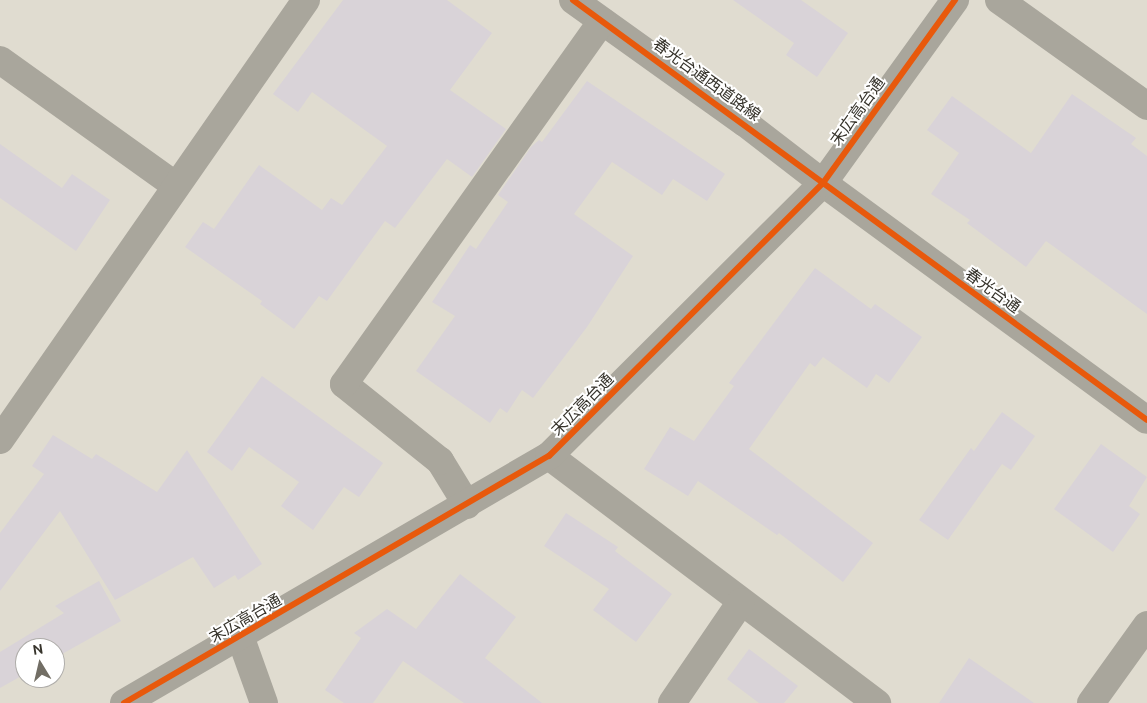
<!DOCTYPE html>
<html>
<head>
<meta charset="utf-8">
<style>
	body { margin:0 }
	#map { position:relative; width:1147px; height:703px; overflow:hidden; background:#e0dcd0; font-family:Ubuntu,"Noto Sans JP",sans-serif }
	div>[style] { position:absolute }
	.building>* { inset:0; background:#d9d3d8 }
	.minor>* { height:28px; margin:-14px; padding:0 14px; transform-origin:14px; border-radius:14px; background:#a9a69c }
	.tertiary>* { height:28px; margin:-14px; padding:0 14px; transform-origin:14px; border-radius:14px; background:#a9a69c }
	.cycleway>* { height:6px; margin:-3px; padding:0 3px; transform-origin:3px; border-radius:3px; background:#e8590c }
	span { translate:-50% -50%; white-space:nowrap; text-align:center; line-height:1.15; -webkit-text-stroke:4px #fff; paint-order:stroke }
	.street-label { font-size:16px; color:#36332b }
	.north { position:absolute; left:15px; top:638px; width:50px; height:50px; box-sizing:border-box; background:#fff; border:1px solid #afadaa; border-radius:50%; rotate:351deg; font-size:14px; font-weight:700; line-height:20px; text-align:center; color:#36332b }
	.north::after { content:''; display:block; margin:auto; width:18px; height:22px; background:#726e65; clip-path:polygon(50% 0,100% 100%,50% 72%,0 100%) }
</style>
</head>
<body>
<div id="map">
	<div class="building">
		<div style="clip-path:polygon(343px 0,447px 0,492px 33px,450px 90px,506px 129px,472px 177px,447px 159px,395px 228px,385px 221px,327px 301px,319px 296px,294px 329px,260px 304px,262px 301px,185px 247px,203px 222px,214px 229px,259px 165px,322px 210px,331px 198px,342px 205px,387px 146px,312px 92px,298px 112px,273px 94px)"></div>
		<div style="clip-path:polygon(733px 0,801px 0,848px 33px,817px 77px,786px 55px,794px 43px)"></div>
		<div style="clip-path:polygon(587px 81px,725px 174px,707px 201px,673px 179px,662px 195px,612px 162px,574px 214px,633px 256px,587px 327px,533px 398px,522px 390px,507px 413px,500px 408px,490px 423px,416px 371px,455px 316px,432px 302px,470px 245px,476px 249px,508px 202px,498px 195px,531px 147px,539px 140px,542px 142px)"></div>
		<div style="clip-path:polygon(1072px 94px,1136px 138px,1131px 144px,1147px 156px,1147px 314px,1046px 241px,1026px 267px,967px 223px,970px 220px,931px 194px,959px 153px,927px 130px,952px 96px,1031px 153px)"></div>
		<div style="clip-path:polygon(0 144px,62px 188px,72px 174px,110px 200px,76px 251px,0 198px)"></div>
		<div style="clip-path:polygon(815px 268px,871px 309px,875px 304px,922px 337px,889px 383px,876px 374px,867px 388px,823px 357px,815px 367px,810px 363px,749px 449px,873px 543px,843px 582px,779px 533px,777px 535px,698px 481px,688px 496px,644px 469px,670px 427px,694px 441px,734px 386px,729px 383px)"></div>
		<div style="clip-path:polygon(262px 376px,383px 463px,359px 497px,344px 487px,313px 530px,281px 506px,299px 482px,249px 447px,232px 471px,207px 452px)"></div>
		<div style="clip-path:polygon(1002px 412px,1035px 436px,1011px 470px,1002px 464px,948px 540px,919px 520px,971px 448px,974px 451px)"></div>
		<div style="clip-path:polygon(53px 435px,92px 459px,96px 454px,157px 492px,187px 450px,262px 564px,238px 580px,235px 575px,214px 588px,193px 557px,115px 600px,60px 511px,0 591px,0 533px,44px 474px,32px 466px)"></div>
		<div style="clip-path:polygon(1101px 444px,1147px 477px,1129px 506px,1140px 514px,1113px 552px,1054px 509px)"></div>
		<div style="clip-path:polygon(566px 513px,618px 547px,615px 551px,672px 594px,636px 642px,593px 610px,609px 589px,544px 546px)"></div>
		<div style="clip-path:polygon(460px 574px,516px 617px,485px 658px,542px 703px,464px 703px,403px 661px,373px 703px,344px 703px,325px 690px,361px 638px,354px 633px,387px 609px,416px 629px)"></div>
		<div style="clip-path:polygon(99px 581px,121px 621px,55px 658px,55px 648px,25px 648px,25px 674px,0 688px,0 652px,64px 613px,55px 606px)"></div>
		<div style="clip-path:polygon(749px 649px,798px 686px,784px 703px,759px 703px,727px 679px)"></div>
		<div style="clip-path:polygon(969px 658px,1034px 703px,939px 703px)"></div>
	</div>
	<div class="minor">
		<div style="left:573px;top:0;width:211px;rotate:35.6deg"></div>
		<div style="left:745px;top:123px;width:98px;rotate:37.6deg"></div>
		<div style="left:999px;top:0;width:182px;rotate:35.6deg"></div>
		<div style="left:0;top:60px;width:216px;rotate:35.6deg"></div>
		<div style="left:0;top:440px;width:536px;rotate:-55.18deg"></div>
		<div style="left:549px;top:456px;width:411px;rotate:37deg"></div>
		<div style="left:467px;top:505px;width:52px;rotate:-121.5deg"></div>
		<div style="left:440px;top:461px;width:123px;rotate:-141.3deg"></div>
		<div style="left:344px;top:384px;width:445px;rotate:-54.6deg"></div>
		<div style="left:240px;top:636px;width:71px;rotate:70.3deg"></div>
		<div style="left:672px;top:703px;width:122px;rotate:-55.7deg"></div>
		<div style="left:1091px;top:703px;width:96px;rotate:-54.3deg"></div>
	</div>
	<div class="tertiary">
		<div style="left:823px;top:183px;width:401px;rotate:36.2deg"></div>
		<div style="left:124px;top:703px;width:492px;rotate:-30.2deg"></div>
		<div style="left:549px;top:456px;width:387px;rotate:-44.9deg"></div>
		<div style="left:823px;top:183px;width:226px;rotate:-54.2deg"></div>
	</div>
	<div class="cycleway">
		<div style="left:573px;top:0;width:711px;rotate:36.19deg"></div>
		<div style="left:124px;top:703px;width:492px;rotate:-30.2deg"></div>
		<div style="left:549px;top:456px;width:387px;rotate:-44.9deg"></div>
		<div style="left:823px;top:183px;width:226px;rotate:-54.2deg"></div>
	</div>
	<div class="street-label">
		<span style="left:707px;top:79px;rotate:36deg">春光台通西道路線</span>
		<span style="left:857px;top:111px;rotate:-54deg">末広高台通</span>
		<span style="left:993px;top:290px;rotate:36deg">春光台通</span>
		<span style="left:582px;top:404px;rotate:-45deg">末広高台通</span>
		<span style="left:245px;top:618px;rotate:-30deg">末広高台通</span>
	</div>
	<div class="north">N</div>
</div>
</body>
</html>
